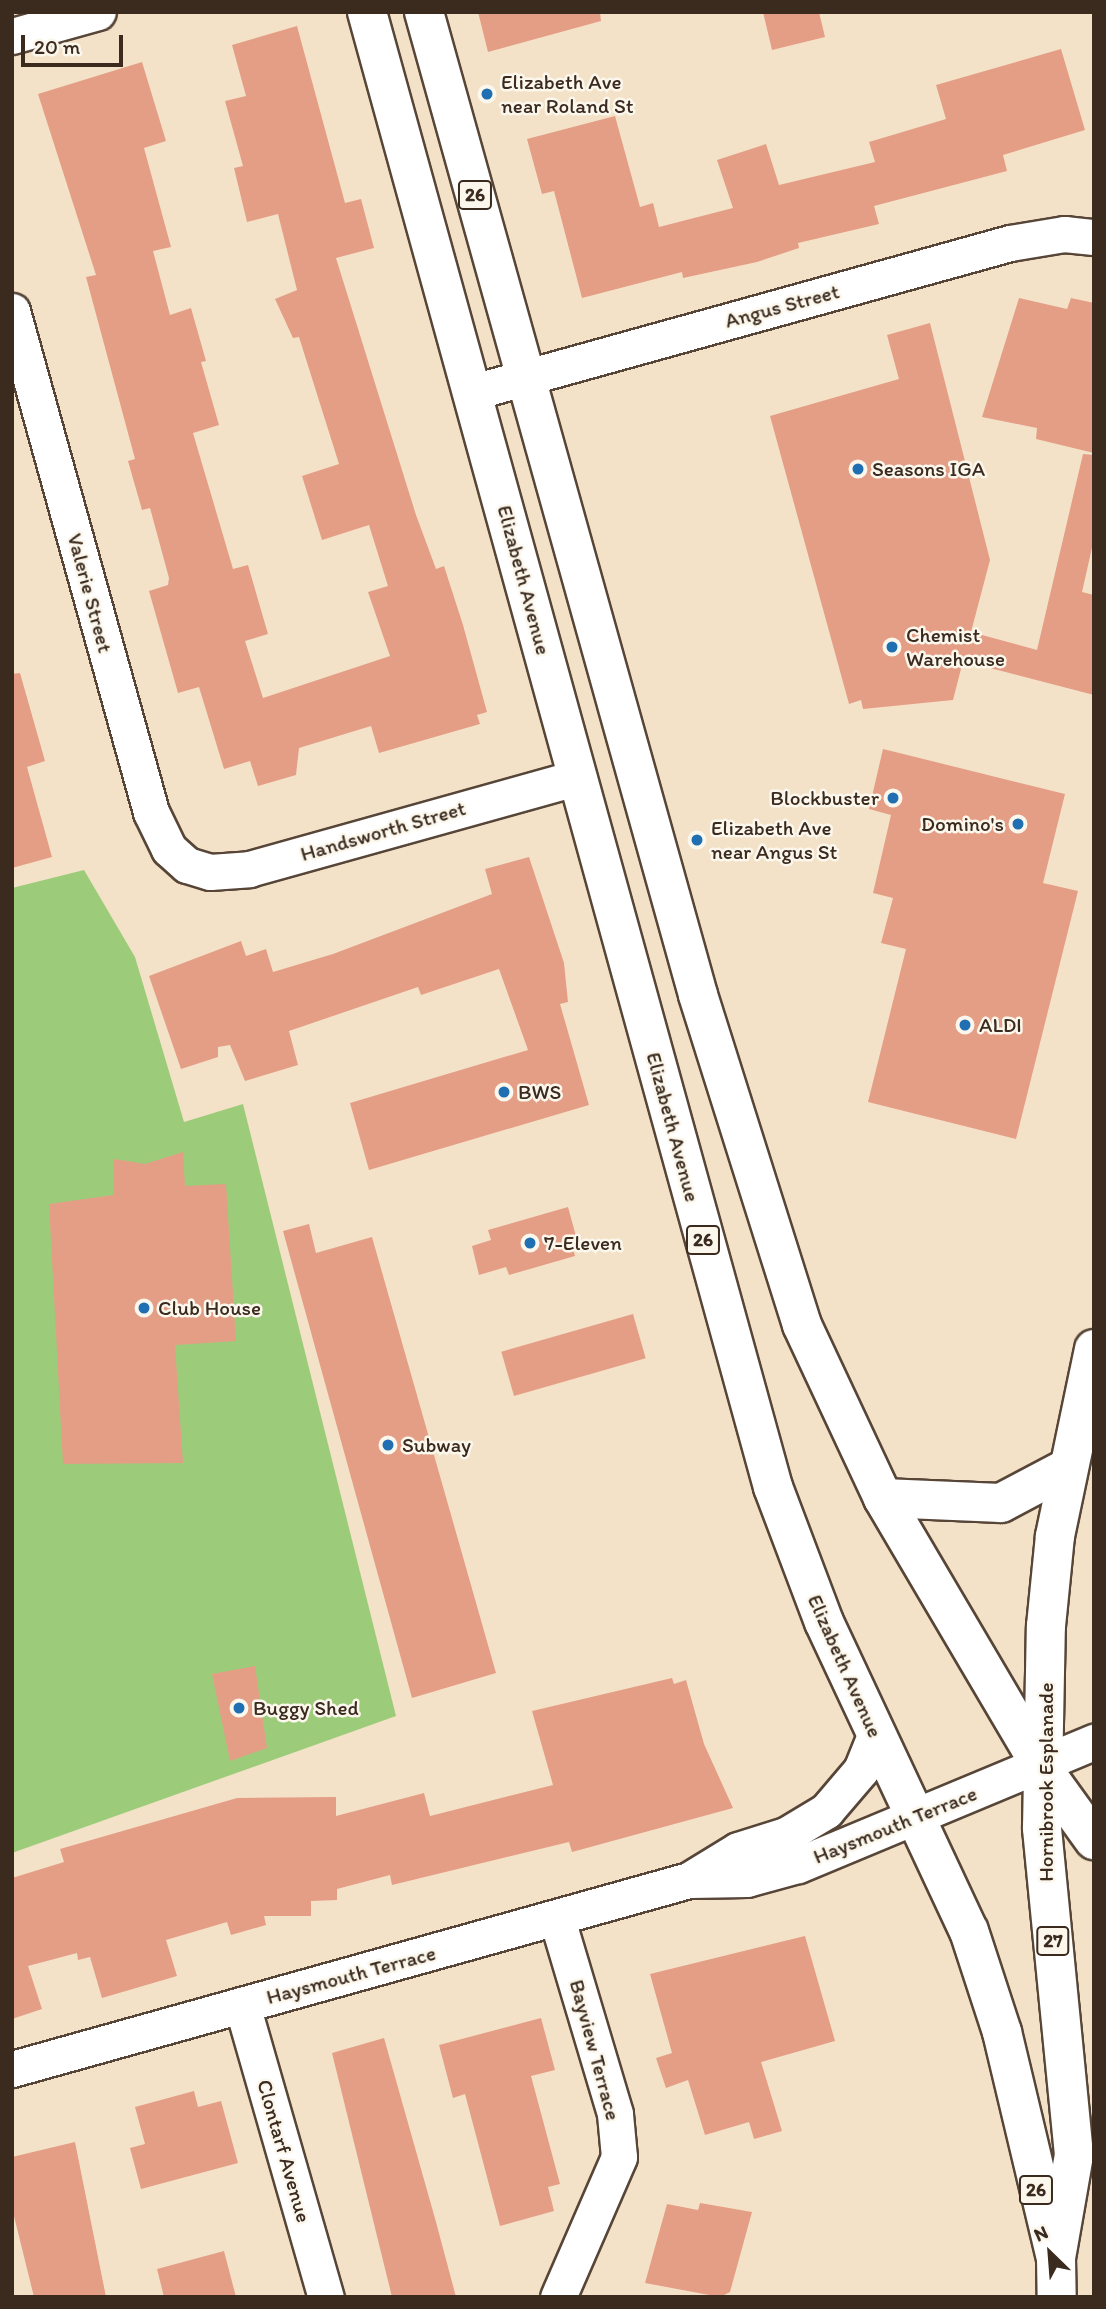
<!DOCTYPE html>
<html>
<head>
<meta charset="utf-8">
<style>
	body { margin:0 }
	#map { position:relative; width:1106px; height:2309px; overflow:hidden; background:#f4e2c8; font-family:Itim,sans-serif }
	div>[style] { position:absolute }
	.green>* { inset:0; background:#9ccc7a }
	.building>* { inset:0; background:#e49e86; transform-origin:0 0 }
	.roads { filter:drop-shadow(2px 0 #574638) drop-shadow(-2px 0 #574638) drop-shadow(0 2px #574638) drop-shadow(0 -2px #574638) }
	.minor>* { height:35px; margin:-17.5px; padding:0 17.5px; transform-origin:17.5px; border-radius:17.5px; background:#fff }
	.primary>* { height:38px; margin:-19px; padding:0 19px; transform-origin:19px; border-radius:19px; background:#fff }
	.trunk>* { height:38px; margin:-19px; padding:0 19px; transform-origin:19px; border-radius:19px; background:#fff }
	.dots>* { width:19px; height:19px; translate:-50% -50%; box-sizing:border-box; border:4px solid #fbf7ec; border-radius:50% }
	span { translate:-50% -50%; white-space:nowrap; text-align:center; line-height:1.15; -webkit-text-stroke:5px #fbf7ec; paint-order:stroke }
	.shield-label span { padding:2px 5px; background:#fbf7ec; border:2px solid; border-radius:5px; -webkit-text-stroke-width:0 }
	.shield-label { font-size:19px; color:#3b2a1e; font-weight:700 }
	.poi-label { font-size:21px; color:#3b2a1e }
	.left { translate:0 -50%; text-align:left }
	.right { translate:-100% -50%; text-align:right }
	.street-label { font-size:21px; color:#3b2a1e }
	.frame { position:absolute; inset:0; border:14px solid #3b2a1e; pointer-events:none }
	.north { position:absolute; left:1015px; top:2218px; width:70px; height:70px; -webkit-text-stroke:5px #fbf7ec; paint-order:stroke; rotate:335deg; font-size:19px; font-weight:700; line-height:28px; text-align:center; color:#3b2a1e }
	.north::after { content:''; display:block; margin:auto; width:24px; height:32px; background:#3b2a1e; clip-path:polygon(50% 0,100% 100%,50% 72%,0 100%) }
	.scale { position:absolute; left:21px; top:35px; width:102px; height:32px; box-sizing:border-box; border:4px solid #3b2a1e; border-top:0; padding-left:9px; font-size:21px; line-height:24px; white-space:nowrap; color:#3b2a1e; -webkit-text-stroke:5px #fbf7ec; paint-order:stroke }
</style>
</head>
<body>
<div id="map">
	<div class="green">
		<div style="clip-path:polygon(84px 870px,135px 957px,184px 1122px,243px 1104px,396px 1716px,12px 1853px,12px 888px)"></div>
	</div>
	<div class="building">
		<div style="clip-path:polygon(478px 12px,600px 12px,601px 21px,488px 52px)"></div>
		<div style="clip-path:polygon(763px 12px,819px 12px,825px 37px,772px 50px)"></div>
		<div style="clip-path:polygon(297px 26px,345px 203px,361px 199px,374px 248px,336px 258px,416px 515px,436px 569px,444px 566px,463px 625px,487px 712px,477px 715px,480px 724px,379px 753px,371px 726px,299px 748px,296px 775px,258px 786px,250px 761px,224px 769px,199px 687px,178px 693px,149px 591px,168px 585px,169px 578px,150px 508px,142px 510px,128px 461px,135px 459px,86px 277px,96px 275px,38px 94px,142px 62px,166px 141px,144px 148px,171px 247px,153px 251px,170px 315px,191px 308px,206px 361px,201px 362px,219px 425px,193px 433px,233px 569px,248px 565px,268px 634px,245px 641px,263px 698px,390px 656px,368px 592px,388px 586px,369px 525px,322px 540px,302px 476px,339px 464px,299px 337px,293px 338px,275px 299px,297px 290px,278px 214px,247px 222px,234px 168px,243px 166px,225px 101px,246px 96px,232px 45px)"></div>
		<div style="clip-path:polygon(1061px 49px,1085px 130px,1003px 155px,1007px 171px,874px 206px,879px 224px,798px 243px,799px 248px,757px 262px,683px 278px,682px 272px,582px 298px,554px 191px,542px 194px,527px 139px,615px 116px,640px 207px,653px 203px,659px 227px,733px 208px,717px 160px,766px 144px,779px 185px,875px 162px,869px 142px,946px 119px,936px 85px)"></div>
		<div style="clip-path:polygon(1019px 298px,1067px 309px,1071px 298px,1094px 303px,1094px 453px,1036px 439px,1037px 428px,982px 417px)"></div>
		<div style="clip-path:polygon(930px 323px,990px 560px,971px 632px,1037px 650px,1083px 454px,1094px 455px,1094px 539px,1082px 592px,1094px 595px,1094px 695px,963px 661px,953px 700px,863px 709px,861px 700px,849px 704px,770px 416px,899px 379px,887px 335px)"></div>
		<div style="clip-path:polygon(20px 673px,45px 761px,27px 767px,52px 857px,12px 868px,12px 674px)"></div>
		<div style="clip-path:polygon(883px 749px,1065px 794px,1043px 883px,1078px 891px,1016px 1139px,868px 1102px,906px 949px,881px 943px,893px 898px,873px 893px,891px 815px,869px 809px)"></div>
		<div style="clip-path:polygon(529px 857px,564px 963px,568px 1002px,560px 1004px,589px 1105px,369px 1170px,350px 1103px,528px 1050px,499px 969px,421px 995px,418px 987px,289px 1031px,298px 1065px,245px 1081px,230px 1045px,218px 1047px,218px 1057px,181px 1069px,149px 976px,241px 941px,246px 956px,266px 949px,273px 972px,333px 954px,492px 894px,485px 869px)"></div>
		<div style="clip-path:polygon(183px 1152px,185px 1186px,226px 1184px,236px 1341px,175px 1345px,183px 1463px,63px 1464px,49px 1204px,113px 1195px,114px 1159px,145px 1164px)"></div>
		<div style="clip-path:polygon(568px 1207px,579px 1247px,573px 1249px,575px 1256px,509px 1275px,506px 1267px,479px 1275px,472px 1246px,491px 1240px,488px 1230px)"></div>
		<div style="clip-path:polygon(309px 1224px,316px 1253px,372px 1237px,496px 1673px,412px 1698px,283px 1231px)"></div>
		<div style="left:633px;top:1314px;width:46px;height:137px;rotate:74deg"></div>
		<div style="clip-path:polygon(255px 1666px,267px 1748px,230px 1761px,212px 1674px)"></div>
		<div style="clip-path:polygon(672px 1678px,674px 1684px,686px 1680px,704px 1744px,733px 1808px,572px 1852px,569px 1842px,392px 1885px,390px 1875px,337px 1889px,337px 1900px,311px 1901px,311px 1916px,264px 1916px,266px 1925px,231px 1935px,227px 1922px,166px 1940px,177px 1976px,102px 1998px,90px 1957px,78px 1960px,77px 1953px,28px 1966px,42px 2009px,12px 2019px,12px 1878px,64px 1862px,60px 1849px,237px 1798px,336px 1797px,336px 1816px,424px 1793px,430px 1816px,553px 1785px,532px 1711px)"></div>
		<div style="clip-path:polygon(805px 1936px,835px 2041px,761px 2062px,782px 2131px,754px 2139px,749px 2122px,705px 2135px,688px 2080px,666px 2088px,656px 2058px,672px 2053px,650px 1974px)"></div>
		<div style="clip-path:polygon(541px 2018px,555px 2070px,531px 2076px,560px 2184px,548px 2187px,554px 2211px,500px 2226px,465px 2094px,453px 2098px,439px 2045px)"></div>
		<div style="clip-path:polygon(384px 2038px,436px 2222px,456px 2297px,392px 2297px,332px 2053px)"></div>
		<div style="clip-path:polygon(194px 2091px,198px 2107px,221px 2101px,238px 2163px,141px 2189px,130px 2148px,145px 2144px,135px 2107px)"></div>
		<div style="clip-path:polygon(75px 2142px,106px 2297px,34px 2297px,12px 2208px,12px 2157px)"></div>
		<div style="clip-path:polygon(700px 2203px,752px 2212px,730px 2292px,720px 2297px,645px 2283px,667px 2204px,698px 2210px)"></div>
		<div style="clip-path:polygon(224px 2251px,236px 2297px,164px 2297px,157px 2269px)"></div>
	</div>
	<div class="roads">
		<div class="minor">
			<div style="left:12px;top:36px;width:89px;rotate:-15.6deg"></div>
			<div style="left:12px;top:311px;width:520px;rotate:74.49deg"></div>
			<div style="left:151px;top:812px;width:41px;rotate:64.1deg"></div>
			<div style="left:169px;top:849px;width:24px;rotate:42deg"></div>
			<div style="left:187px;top:865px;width:24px;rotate:17deg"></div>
			<div style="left:210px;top:872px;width:39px;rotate:-4deg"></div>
			<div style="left:249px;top:869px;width:342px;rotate:-15.6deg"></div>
			<div style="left:473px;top:392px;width:557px;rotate:-15.51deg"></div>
			<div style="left:1010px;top:243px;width:55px;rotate:-9.5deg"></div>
			<div style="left:1064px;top:234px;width:30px;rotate:6deg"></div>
			<div style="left:690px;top:1880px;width:57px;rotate:-1deg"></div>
			<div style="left:747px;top:1879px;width:53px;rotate:-15.4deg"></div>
			<div style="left:798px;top:1865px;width:321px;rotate:-22.6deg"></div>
			<div style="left:557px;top:1919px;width:203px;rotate:73.4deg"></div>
			<div style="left:615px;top:2114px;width:43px;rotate:84.7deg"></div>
			<div style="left:619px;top:2157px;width:153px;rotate:113.5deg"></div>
			<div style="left:242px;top:2005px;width:304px;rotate:74deg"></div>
			<div style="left:12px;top:2069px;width:703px;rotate:-15.6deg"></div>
			<div style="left:689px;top:1880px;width:57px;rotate:-31.5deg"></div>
			<div style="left:738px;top:1850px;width:50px;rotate:-17.4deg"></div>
			<div style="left:786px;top:1835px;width:47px;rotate:-31deg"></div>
			<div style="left:826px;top:1811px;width:54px;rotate:-49.5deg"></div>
			<div style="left:861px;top:1770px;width:38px;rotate:-68deg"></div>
		</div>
		<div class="primary">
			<div style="left:1056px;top:2258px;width:105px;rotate:-80.1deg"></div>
			<div style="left:1074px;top:2155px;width:329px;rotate:-95.6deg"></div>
			<div style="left:1042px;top:1828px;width:202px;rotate:-88.9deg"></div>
			<div style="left:1046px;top:1626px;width:90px;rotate:-84.3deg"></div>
			<div style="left:1055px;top:1536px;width:191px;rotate:-78.2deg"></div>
		</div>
		<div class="trunk">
			<div style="left:367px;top:12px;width:1530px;rotate:74.61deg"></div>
			<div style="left:773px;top:1487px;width:144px;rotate:69.3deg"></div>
			<div style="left:824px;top:1622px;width:341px;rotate:64.9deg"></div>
			<div style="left:969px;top:1931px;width:106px;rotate:71.9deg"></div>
			<div style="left:1002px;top:2032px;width:232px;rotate:76.6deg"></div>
			<div style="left:1056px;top:2258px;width:39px;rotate:89deg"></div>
			<div style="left:424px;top:12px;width:1020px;rotate:74.42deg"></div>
			<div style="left:698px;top:995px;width:346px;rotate:72.5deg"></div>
			<div style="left:802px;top:1325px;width:191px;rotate:64.9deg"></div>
			<div style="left:883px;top:1498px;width:313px;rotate:59.5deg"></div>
			<div style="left:1042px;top:1768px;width:89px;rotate:54.2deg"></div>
			<div style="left:883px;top:1498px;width:118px;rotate:2.4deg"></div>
			<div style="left:1001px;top:1503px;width:75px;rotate:-27.9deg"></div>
		</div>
	</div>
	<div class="dots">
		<div style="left:487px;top:94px;background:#1f6fb2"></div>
		<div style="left:858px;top:469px;background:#1f6fb2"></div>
		<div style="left:892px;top:647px;background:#1f6fb2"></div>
		<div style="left:893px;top:798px;background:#1f6fb2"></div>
		<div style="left:1018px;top:824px;background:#1f6fb2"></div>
		<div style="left:697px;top:840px;background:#1f6fb2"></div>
		<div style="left:965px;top:1025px;background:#1f6fb2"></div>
		<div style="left:504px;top:1092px;background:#1f6fb2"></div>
		<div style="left:530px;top:1243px;background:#1f6fb2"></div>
		<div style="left:144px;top:1308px;background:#1f6fb2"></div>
		<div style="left:388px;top:1445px;background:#1f6fb2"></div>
		<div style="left:239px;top:1708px;background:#1f6fb2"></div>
	</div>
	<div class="shield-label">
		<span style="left:475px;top:195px">26</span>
		<span style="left:703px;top:1240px">26</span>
		<span style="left:1053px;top:1941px">27</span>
		<span style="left:1036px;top:2190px">26</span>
	</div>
	<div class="poi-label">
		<span class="left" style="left:501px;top:94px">Elizabeth Ave<br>near Roland St</span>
		<span class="left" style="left:872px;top:469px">Seasons IGA</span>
		<span class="left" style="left:906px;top:647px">Chemist<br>Warehouse</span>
		<span class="right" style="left:879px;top:798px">Blockbuster</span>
		<span class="right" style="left:1004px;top:824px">Domino's</span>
		<span class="left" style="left:711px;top:840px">Elizabeth Ave<br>near Angus St</span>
		<span class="left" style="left:979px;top:1025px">ALDI</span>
		<span class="left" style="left:518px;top:1092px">BWS</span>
		<span class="left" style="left:544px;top:1243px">7-Eleven</span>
		<span class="left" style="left:158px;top:1308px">Club House</span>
		<span class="left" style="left:402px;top:1445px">Subway</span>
		<span class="left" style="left:253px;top:1708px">Buggy Shed</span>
	</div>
	<div class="street-label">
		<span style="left:782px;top:306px;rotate:-15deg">Angus Street</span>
		<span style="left:524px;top:580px;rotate:75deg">Elizabeth Avenue</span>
		<span style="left:90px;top:593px;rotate:75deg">Valerie Street</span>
		<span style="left:383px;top:831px;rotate:-16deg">Handsworth Street</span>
		<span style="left:673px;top:1127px;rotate:75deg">Elizabeth Avenue</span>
		<span style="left:845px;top:1666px;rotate:66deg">Elizabeth Avenue</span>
		<span style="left:1046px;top:1782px;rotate:-90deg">Hornibrook Esplanade</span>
		<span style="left:895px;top:1825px;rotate:-22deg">Haysmouth Terrace</span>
		<span style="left:351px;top:1975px;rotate:-15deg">Haysmouth Terrace</span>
		<span style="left:595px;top:2050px;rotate:75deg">Bayview Terrace</span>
		<span style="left:284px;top:2151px;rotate:74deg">Clontarf Avenue</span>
	</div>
	<div class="frame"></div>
	<div class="north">N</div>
	<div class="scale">20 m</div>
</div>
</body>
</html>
